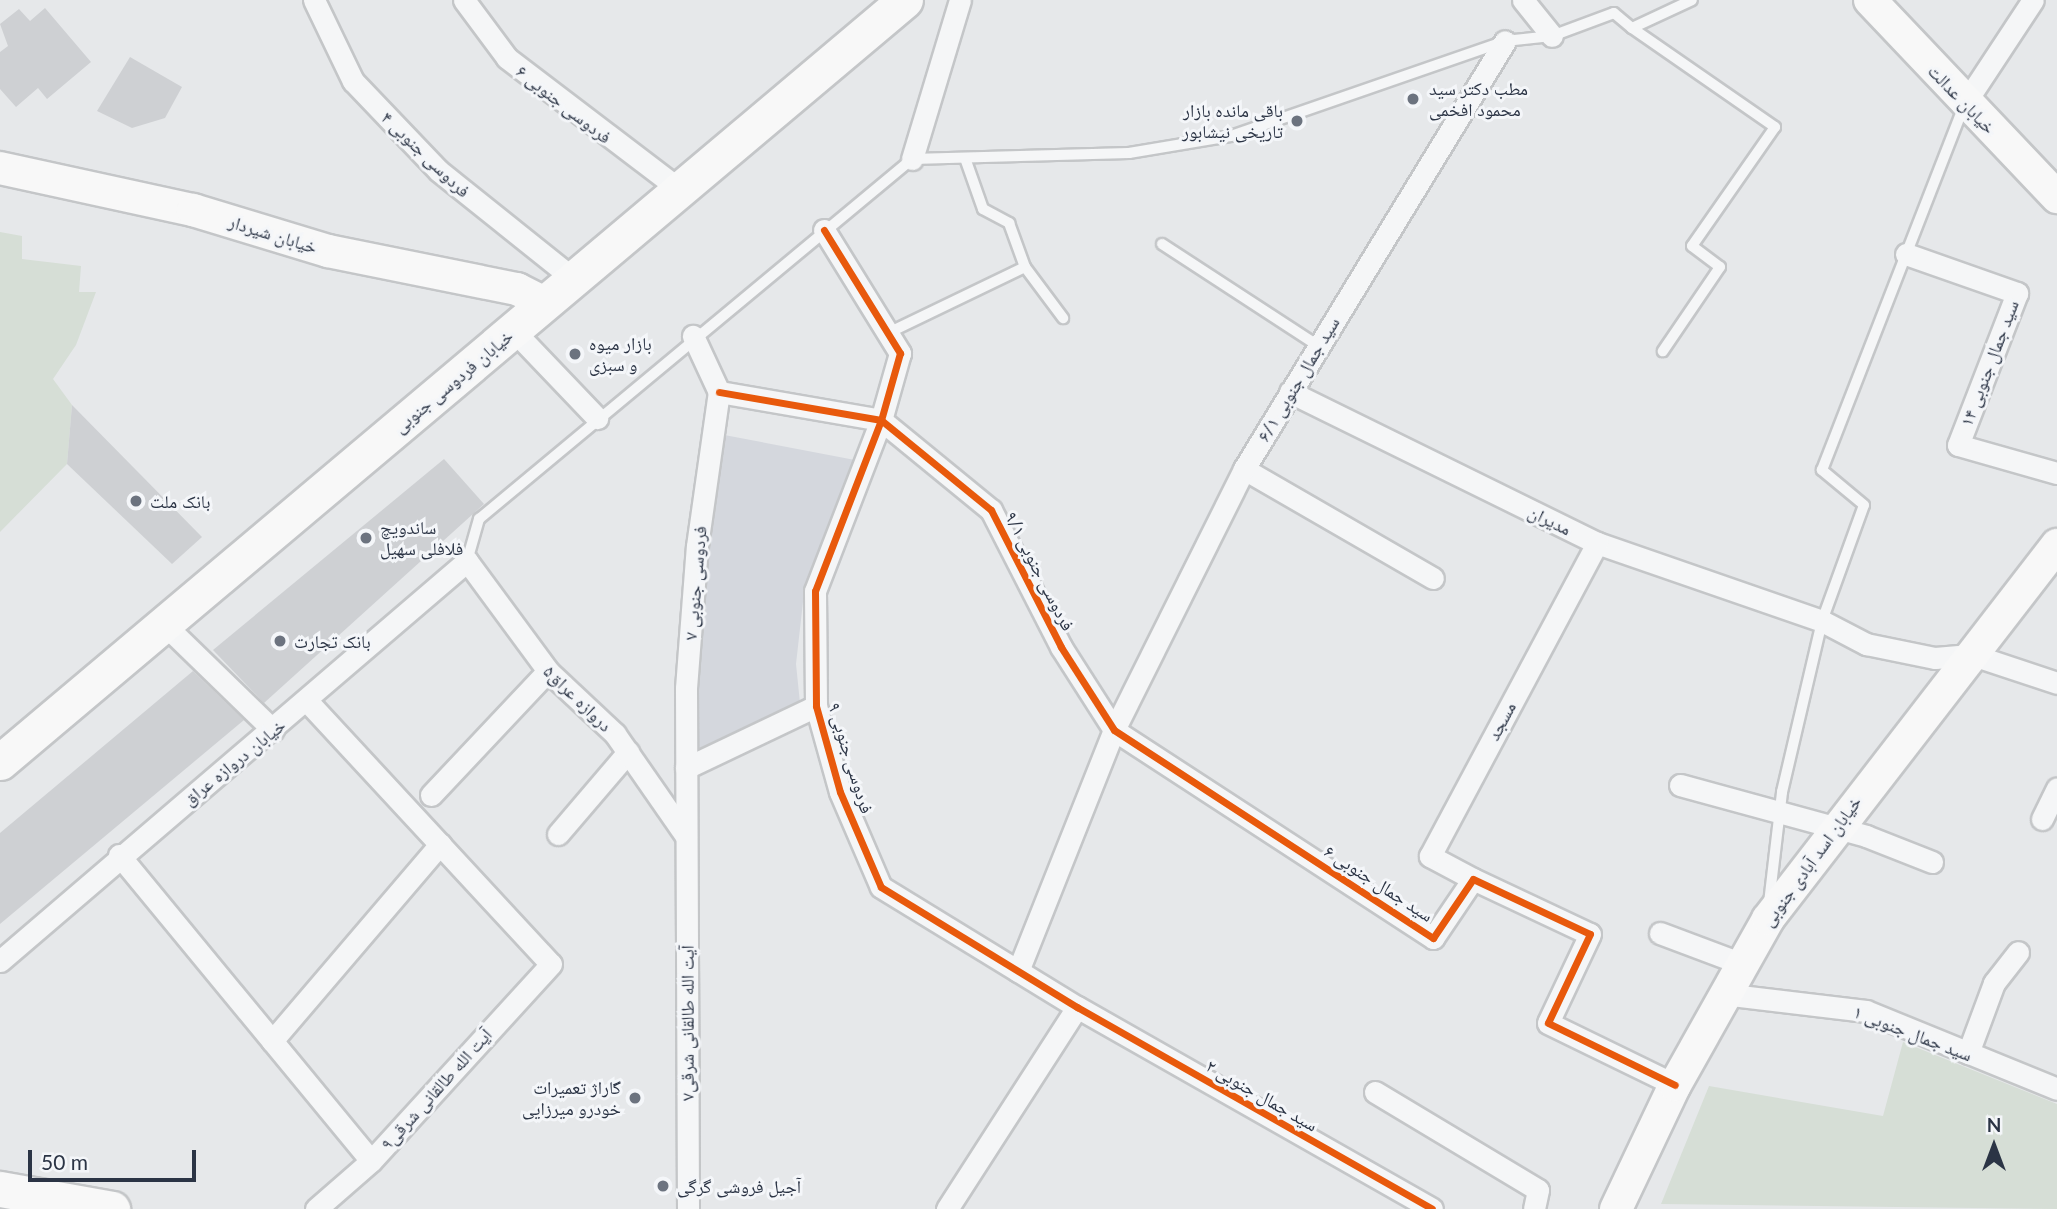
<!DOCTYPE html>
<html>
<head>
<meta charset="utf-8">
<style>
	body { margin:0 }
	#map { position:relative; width:2057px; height:1209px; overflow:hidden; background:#e6e8ea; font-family:Lato,"Noto Naskh Arabic",sans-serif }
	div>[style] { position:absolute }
	.built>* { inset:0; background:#d4d7dd }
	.green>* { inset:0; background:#d6ded6 }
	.building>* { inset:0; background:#ced0d3 }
	.roads { filter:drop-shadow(2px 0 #c4c6c8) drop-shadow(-2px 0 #c4c6c8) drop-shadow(0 2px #c4c6c8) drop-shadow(0 -2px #c4c6c8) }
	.lane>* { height:10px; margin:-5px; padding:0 5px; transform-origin:5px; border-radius:5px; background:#f5f6f7 }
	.street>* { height:21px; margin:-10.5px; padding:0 10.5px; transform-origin:10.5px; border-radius:10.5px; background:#f5f6f7 }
	.secondary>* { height:32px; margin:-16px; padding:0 16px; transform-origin:16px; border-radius:16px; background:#f8f8f8 }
	.primary>* { height:35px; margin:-17.5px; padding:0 17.5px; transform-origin:17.5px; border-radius:17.5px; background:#f8f8f8 }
	.cycleway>* { height:7px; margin:-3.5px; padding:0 3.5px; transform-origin:3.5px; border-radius:3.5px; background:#e8590c }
	.dots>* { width:19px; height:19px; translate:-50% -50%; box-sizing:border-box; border:4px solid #f4f6f9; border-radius:50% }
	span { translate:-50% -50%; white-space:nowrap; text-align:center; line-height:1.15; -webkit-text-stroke:6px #f4f6f9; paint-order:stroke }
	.poi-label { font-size:18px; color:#2b3445 }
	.left { translate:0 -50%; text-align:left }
	.right { translate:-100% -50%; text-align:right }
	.street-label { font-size:18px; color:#2b3445 }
	.north { position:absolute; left:1959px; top:1111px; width:70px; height:70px; -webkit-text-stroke:5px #f4f6f9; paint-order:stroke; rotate:0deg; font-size:19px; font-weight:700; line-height:28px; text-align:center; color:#2b3445 }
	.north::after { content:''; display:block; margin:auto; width:24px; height:32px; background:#2b3445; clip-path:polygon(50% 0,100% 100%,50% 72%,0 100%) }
	.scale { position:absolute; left:28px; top:1150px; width:168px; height:32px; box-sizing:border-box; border:4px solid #2b3445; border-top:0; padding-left:9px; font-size:21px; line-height:24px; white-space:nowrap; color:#2b3445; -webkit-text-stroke:5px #f4f6f9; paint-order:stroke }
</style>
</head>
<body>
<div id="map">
	<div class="built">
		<div style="clip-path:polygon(719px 434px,855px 460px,803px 602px,796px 664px,800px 703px,693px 752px,696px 646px)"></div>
	</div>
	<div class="green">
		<div style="clip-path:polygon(0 232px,22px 236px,22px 259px,81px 266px,79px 292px,96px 292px,76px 345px,53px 379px,72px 405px,67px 464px,0 532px)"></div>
		<div style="clip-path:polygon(1903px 1042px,2057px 1104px,2057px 1209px,1661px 1204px,1709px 1086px,1883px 1116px)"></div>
	</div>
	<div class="building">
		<div style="clip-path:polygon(45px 8px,91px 62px,47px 99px,38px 88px,16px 107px,0 89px,0 52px,8px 46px,0 24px,19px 9px,30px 21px)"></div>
		<div style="clip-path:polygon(130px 57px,182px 87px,165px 118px,132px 128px,97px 111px)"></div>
		<div style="clip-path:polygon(72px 405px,202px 537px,172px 564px,67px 464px)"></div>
		<div style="clip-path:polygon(444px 459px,484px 504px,264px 703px,213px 650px)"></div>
		<div style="clip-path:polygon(193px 671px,244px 720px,0 924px,0 833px)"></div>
	</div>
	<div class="roads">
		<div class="lane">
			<div style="left:1632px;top:28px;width:174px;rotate:34.7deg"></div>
			<div style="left:1775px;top:127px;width:145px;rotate:124.9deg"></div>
			<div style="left:1692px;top:246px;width:35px;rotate:37deg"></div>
			<div style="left:1720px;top:267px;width:102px;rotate:124.2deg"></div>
			<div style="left:965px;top:158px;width:54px;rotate:70.6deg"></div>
			<div style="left:983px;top:209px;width:30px;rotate:28deg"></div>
			<div style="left:1009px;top:223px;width:47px;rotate:70deg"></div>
			<div style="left:1025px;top:267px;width:64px;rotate:53.3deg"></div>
			<div style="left:1162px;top:244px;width:185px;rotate:33.1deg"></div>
			<div style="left:888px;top:333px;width:152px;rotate:-25.7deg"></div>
			<div style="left:467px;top:561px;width:44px;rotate:-74.1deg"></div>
			<div style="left:479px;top:519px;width:563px;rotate:-39.74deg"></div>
			<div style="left:912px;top:159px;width:217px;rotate:-1.6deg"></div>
			<div style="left:1129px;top:153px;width:103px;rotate:-9.5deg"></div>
			<div style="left:1231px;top:136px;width:290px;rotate:-19.1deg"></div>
			<div style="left:1505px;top:41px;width:47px;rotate:-6.1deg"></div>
			<div style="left:1552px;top:36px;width:66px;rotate:-20.4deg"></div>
			<div style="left:1614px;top:13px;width:23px;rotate:40deg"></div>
			<div style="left:1632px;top:28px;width:66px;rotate:-25deg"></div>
			<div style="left:1769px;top:903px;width:112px;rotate:-83.3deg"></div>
			<div style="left:1782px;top:792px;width:176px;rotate:-76.8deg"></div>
			<div style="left:1822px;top:621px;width:123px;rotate:-70.1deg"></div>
			<div style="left:1864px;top:505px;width:55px;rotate:-140.2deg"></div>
			<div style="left:1822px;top:470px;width:391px;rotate:-68.7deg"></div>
		</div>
		<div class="street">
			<div style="left:314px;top:0;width:90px;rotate:64.3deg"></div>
			<div style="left:353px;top:81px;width:124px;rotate:46.3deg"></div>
			<div style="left:439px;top:171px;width:173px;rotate:38.7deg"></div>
			<div style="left:464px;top:0;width:72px;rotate:53.4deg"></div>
			<div style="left:507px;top:58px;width:218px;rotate:37.3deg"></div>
			<div style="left:1523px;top:0;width:46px;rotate:51.1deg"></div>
			<div style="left:1965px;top:103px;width:123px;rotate:-56.6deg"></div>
			<div style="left:912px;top:159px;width:166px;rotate:-73.2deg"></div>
			<div style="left:824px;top:230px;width:145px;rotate:58.3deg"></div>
			<div style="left:900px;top:353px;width:70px;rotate:105.8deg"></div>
			<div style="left:881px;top:420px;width:183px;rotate:111.1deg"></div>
			<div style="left:815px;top:591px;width:115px;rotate:89.5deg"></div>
			<div style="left:816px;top:706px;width:89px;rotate:74.4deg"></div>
			<div style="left:840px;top:792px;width:103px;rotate:66.7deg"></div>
			<div style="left:881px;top:887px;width:230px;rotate:31.5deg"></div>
			<div style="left:1077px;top:1007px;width:408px;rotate:29.6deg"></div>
			<div style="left:1906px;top:254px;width:118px;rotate:19.4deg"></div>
			<div style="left:2017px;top:293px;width:163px;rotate:111.2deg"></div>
			<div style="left:1958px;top:445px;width:103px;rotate:15.8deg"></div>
			<div style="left:513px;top:330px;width:122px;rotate:46.3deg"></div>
			<div style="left:719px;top:392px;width:164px;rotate:9.8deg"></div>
			<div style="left:881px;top:420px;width:142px;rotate:39.3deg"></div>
			<div style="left:991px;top:510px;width:154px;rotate:62.9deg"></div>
			<div style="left:1061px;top:647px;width:98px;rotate:57.4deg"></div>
			<div style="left:1114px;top:730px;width:381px;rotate:33.1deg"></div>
			<div style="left:1433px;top:938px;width:71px;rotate:-55.9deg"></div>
			<div style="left:1473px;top:879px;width:129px;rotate:25.2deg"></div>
			<div style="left:1590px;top:934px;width:98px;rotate:115.3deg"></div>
			<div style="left:1548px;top:1023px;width:141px;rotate:26deg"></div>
			<div style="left:1290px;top:392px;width:342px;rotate:26.2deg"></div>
			<div style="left:1597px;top:543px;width:238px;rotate:19.1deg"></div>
			<div style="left:1822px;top:621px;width:50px;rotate:27.6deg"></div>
			<div style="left:1866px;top:644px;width:70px;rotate:11.5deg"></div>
			<div style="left:1935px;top:658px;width:38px;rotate:-5deg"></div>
			<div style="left:1973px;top:655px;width:89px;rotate:18.4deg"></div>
			<div style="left:1244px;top:469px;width:218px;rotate:30deg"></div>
			<div style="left:164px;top:624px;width:152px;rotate:44.2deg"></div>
			<div style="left:308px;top:702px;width:357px;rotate:47.2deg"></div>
			<div style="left:551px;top:964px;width:267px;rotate:132.4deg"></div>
			<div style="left:371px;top:1161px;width:73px;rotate:138.9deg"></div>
			<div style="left:686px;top:768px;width:144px;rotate:-25.5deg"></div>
			<div style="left:1680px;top:785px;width:193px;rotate:15.3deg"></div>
			<div style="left:1866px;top:836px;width:71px;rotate:21.5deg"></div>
			<div style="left:431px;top:795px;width:170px;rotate:-46.7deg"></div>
			<div style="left:2042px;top:819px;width:34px;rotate:-64deg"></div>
			<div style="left:558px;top:834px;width:108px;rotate:-49.5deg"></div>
			<div style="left:119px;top:855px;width:396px;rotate:50.5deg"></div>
			<div style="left:1473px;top:879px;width:49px;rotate:-151.9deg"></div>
			<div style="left:1430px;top:856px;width:355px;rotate:-61.9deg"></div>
			<div style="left:1660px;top:933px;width:85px;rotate:20.6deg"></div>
			<div style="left:0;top:961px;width:615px;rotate:-40.58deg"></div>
			<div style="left:467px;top:561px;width:137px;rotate:53.6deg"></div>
			<div style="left:548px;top:671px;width:92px;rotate:43.2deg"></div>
			<div style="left:615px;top:734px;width:124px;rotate:55.2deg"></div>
			<div style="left:1018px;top:971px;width:259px;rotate:-68.3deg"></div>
			<div style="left:1114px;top:730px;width:292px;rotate:-63.5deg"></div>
			<div style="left:1244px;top:469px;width:501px;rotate:-58.62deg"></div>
			<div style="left:1723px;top:994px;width:144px;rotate:6.8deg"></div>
			<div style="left:1866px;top:1011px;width:206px;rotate:22.2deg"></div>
			<div style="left:272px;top:1041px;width:259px;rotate:-49.5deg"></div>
			<div style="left:1968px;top:1053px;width:75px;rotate:-69.6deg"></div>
			<div style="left:1994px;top:983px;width:39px;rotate:-52deg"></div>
			<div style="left:1375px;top:1092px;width:190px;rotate:31deg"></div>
			<div style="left:1538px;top:1190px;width:19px;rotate:102deg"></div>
			<div style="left:688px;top:1209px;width:521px;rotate:-90.22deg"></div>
			<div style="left:686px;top:688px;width:142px;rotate:-85.6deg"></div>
			<div style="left:697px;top:546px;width:156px;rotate:-81.9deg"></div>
			<div style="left:719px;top:392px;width:62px;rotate:-114.9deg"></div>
			<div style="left:947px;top:1209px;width:240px;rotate:-57.2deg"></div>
		</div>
		<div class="secondary">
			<div style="left:1870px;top:0;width:272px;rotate:46.5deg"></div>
			<div style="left:0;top:168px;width:198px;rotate:12.3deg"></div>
			<div style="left:193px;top:210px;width:141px;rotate:16.9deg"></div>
			<div style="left:328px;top:251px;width:193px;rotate:11.4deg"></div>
			<div style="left:517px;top:289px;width:31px;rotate:27deg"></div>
			<div style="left:1616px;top:1209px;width:137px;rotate:-64.6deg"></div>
			<div style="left:1675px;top:1085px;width:190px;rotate:-60.7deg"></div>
			<div style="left:1768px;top:919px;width:473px;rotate:-52.3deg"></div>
		</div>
		<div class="primary">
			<div style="left:0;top:762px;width:1183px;rotate:-40.1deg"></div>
			<div style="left:0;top:1189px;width:114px;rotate:10.1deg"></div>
		</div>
	</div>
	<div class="cycleway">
		<div style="left:824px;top:230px;width:145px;rotate:58.3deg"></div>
		<div style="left:900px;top:353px;width:70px;rotate:105.8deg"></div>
		<div style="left:881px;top:420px;width:183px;rotate:111.1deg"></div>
		<div style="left:815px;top:591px;width:115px;rotate:89.5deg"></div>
		<div style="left:816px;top:706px;width:89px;rotate:74.4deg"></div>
		<div style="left:840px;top:792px;width:103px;rotate:66.7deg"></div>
		<div style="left:881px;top:887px;width:230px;rotate:31.5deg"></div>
		<div style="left:1077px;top:1007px;width:408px;rotate:29.6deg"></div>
		<div style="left:719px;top:392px;width:164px;rotate:9.8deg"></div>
		<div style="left:881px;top:420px;width:142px;rotate:39.3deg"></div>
		<div style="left:991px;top:510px;width:154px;rotate:62.9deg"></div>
		<div style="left:1061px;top:647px;width:98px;rotate:57.4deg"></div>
		<div style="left:1114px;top:730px;width:381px;rotate:33.1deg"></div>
		<div style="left:1433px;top:938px;width:71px;rotate:-55.9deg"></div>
		<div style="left:1473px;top:879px;width:129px;rotate:25.2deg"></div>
		<div style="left:1590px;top:934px;width:98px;rotate:115.3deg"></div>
		<div style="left:1548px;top:1023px;width:141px;rotate:26deg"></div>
	</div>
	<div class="dots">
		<div style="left:1413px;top:99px;background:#6c737f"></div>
		<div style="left:1297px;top:121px;background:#6c737f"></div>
		<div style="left:575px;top:354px;background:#6c737f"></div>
		<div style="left:136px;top:501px;background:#6c737f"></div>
		<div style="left:366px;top:538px;background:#6c737f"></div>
		<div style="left:280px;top:641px;background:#6c737f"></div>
		<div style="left:635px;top:1098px;background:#6c737f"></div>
		<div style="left:663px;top:1186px;background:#6c737f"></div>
	</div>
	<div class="poi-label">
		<span class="left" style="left:1429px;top:99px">مطب دکتر سید<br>محمود افخمی</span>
		<span class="right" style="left:1283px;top:121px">باقی مانده بازار<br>تاریخی نیشابور</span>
		<span class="left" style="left:589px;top:354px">بازار میوه<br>و سبزی</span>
		<span class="left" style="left:150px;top:501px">بانک ملت</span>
		<span class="left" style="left:380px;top:538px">ساندویچ<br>فلافلی سهیل</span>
		<span class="left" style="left:294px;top:641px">بانک تجارت</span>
		<span class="right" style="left:621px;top:1098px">گاراژ تعمیرات<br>خودرو میرزایی</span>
		<span class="left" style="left:677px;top:1186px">آجیل فروشی گرگی</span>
	</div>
	<div class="street-label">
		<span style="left:1962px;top:99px;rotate:46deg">خیابان عدالت</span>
		<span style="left:564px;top:104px;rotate:38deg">فردوسی جنوبی ۶</span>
		<span style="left:426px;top:154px;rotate:44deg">فردوسی جنوبی ۴</span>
		<span style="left:273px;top:234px;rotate:17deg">خیابان شیردار</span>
		<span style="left:1989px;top:363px;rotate:-69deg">سید جمال جنوبی ۱۴</span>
		<span style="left:1298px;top:379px;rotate:-59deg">سید جمال جنوبی ۶/۱</span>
		<span style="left:453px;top:381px;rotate:-40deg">خیابان فردوسی جنوبی</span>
		<span style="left:1550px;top:520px;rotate:26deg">مدیران</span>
		<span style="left:1040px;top:571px;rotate:63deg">فردوسی جنوبی ۹/۱</span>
		<span style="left:695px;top:583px;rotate:-85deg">فردوسی جنوبی ۷</span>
		<span style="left:578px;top:698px;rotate:44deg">دروازه عراق۵</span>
		<span style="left:1501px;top:721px;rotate:-62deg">مسجد</span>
		<span style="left:851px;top:758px;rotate:73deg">فردوسی جنوبی ۹</span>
		<span style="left:234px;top:762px;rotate:-39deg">خیابان دروازه عراق</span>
		<span style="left:1811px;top:861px;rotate:-54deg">خیابان اسد آبادی جنوبی</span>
		<span style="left:1379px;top:883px;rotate:33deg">سید جمال جنوبی ۶</span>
		<span style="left:687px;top:1023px;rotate:-90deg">آیت الله طالقانی شرقی۷</span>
		<span style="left:1913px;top:1033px;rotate:21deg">سید جمال جنوبی ۱</span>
		<span style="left:436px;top:1089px;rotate:-48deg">آیت الله طالقانی شرقی۹</span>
		<span style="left:1262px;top:1095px;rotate:30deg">سید جمال جنوبی ۲</span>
	</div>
	<div class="north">N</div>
	<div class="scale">50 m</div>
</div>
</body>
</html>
